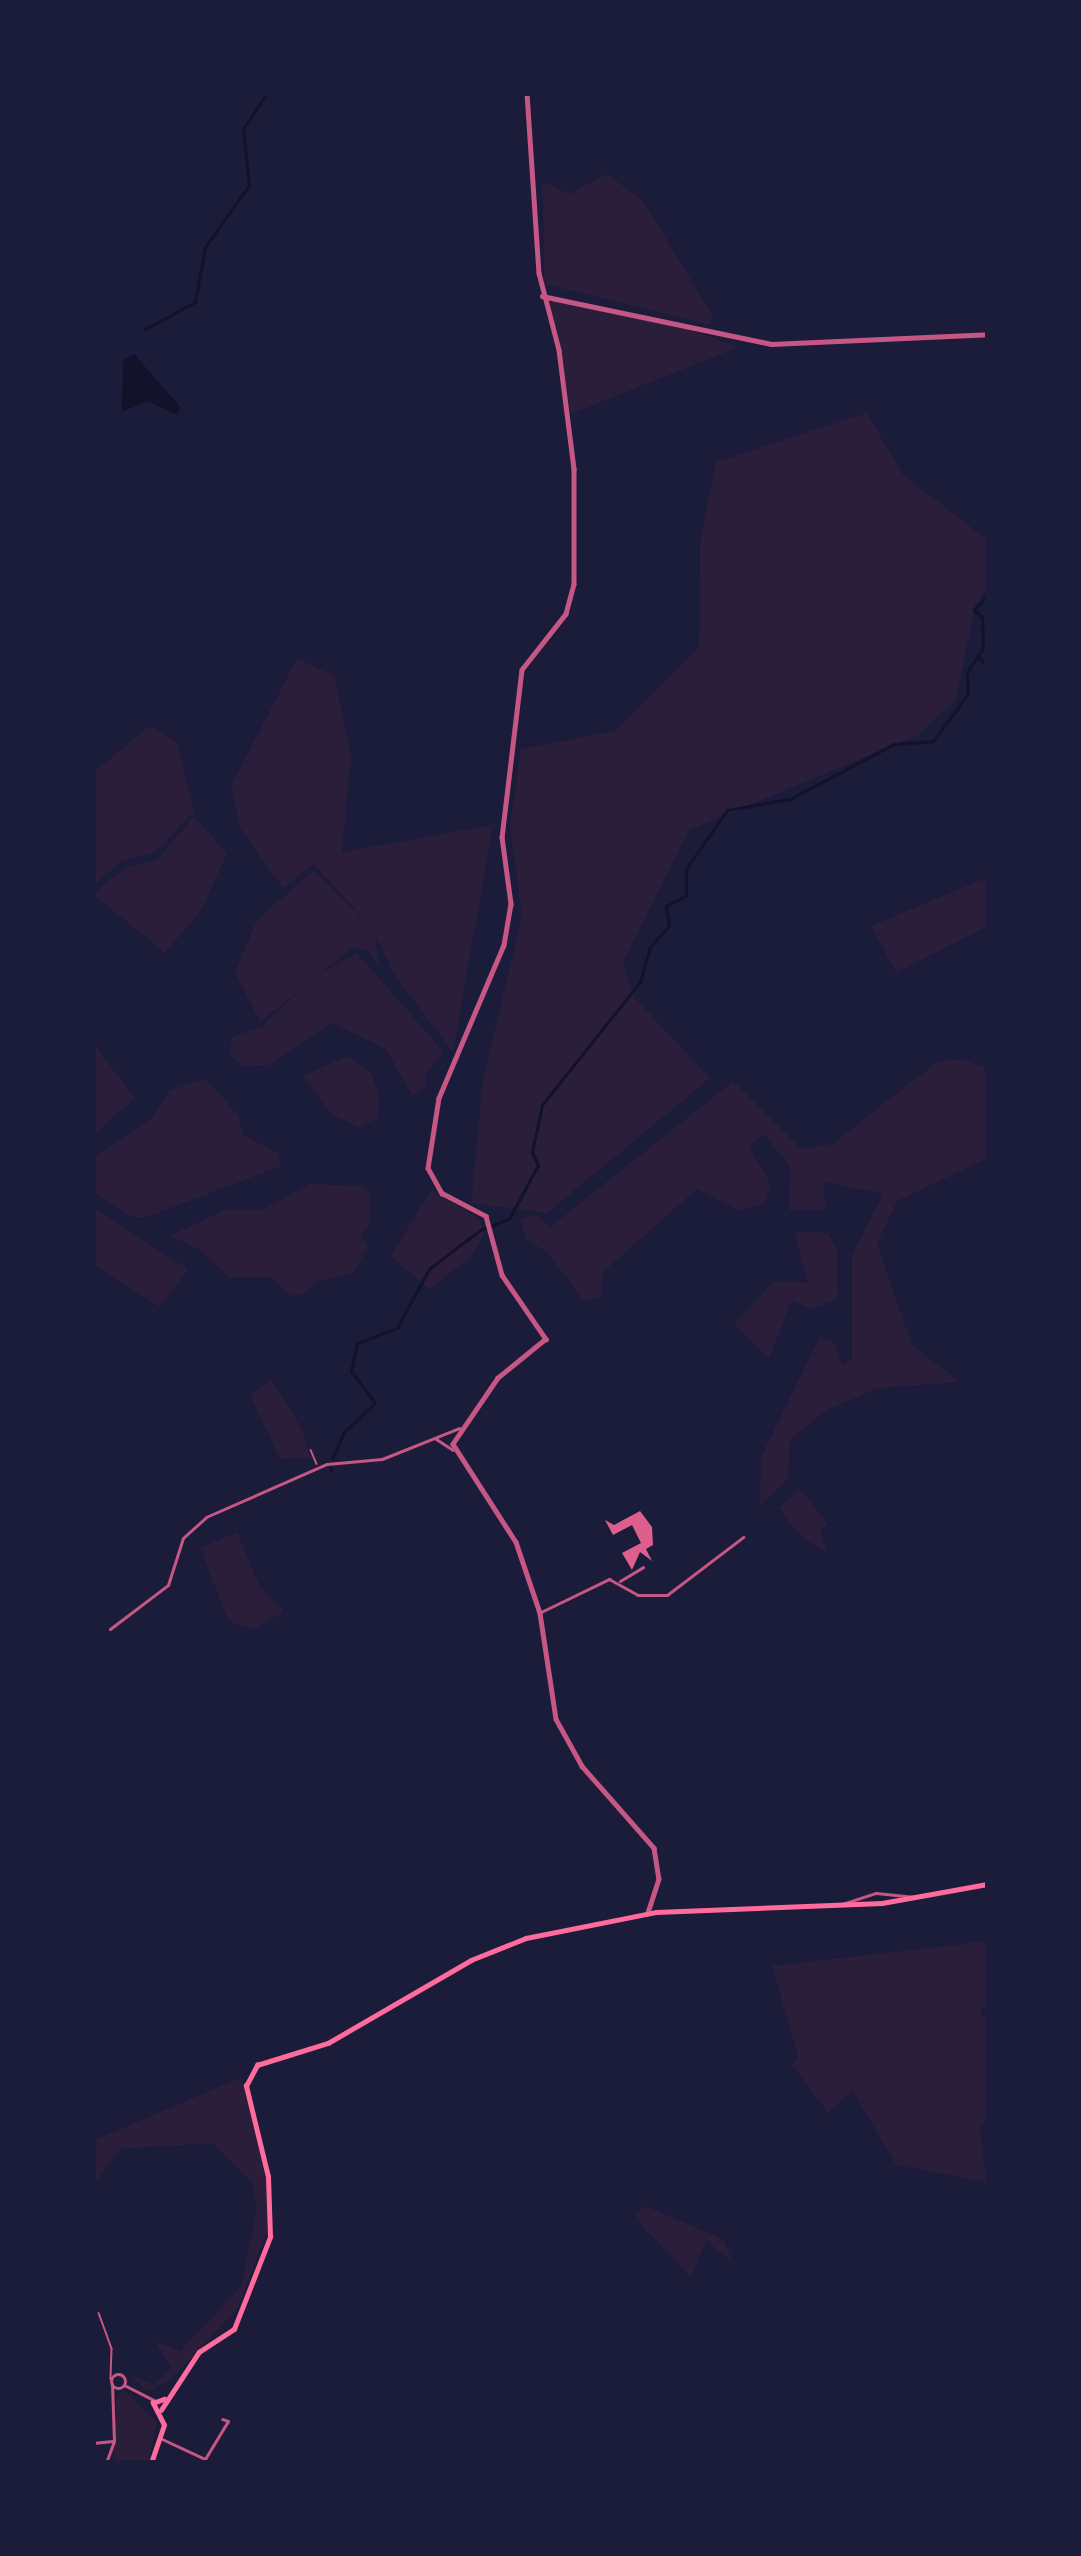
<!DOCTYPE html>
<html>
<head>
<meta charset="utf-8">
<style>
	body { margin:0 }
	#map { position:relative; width:1081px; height:2556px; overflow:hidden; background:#1b1b3a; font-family:"PT Sans",sans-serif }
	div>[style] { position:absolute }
	.green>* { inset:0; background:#2a1e3b }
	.water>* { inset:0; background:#12122b }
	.stream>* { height:3px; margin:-1.5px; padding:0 1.5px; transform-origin:1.5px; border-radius:1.5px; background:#12122b }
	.building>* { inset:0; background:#dd5f8e }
	.service>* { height:1.5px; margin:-0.75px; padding:0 0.75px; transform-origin:0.75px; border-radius:0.75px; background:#c65784 }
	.minor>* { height:3px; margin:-1.5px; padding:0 1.5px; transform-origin:1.5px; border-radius:1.5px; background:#c65784 }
	.minor>.ring { margin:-1.5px; padding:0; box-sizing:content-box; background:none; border:3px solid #c65784; border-radius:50% }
	.tertiary>* { height:4.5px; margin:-2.25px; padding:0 2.25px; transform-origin:2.25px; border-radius:2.25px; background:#c65784 }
	.secondary>* { height:4.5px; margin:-2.25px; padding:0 2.25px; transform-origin:2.25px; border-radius:2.25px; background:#ff6b9d }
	span { translate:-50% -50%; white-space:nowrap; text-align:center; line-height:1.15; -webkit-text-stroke:10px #1b1b3a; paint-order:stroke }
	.frame { position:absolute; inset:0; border:96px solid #1b1b3a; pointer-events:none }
</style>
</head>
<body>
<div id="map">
	<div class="green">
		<div style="clip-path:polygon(606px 174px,642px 199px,713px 316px,710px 325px,544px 284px,543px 182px,570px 194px)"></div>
		<div style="clip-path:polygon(556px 299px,654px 317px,739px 347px,571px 414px,549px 304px)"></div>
		<div style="clip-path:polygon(867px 413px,903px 475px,988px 540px,988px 586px,975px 606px,956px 700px,918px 735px,689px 830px,623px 962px,635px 998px,710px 1078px,547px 1213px,471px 1203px,483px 1079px,522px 917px,510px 826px,521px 749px,615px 731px,699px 646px,700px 543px,716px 462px)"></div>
		<div style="clip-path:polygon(297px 658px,334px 676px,351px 754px,342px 852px,493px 825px,453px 1052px,393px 973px,375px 933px,379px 966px,369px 951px,353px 947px,260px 1022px,235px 972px,257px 920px,314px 870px,376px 932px,314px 864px,283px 888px,240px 828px,231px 786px)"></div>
		<div style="clip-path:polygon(149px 726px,177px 742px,194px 811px,156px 852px,120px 862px,93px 886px,93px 773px)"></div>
		<div style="clip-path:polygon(194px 816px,227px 853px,202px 909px,165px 953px,93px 894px,123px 869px,158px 859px)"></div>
		<div style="clip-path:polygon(988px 877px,988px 926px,896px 973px,871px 926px)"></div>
		<div style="clip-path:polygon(357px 953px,444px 1052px,425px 1074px,425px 1088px,412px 1096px,386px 1049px,332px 1023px,270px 1065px,243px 1066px,230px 1054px,232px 1037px,263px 1026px,314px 977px)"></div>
		<div style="clip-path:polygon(93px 1043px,135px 1098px,93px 1135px)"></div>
		<div style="clip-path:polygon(347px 1056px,370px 1071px,379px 1094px,378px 1117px,360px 1128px,330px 1113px,303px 1076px)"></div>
		<div style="clip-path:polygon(962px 1059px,988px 1069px,988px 1158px,897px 1201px,877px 1244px,912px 1345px,960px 1382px,879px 1388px,826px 1410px,790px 1440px,788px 1478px,760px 1506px,761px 1457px,819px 1338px,834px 1342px,842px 1365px,852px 1360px,852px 1255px,883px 1194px,823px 1182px,826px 1210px,789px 1210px,790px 1166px,764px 1134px,749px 1146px,771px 1185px,765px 1203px,739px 1211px,697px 1189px,603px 1272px,601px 1297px,584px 1301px,548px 1253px,526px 1239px,520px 1219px,536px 1215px,550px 1227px,733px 1081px,801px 1149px,832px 1144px,937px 1062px)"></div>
		<div style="clip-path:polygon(206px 1079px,238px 1115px,243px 1134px,277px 1153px,281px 1166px,147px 1217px,132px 1217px,93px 1191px,93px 1158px,151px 1120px,170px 1090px)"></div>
		<div style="clip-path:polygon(310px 1184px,362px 1186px,370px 1196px,369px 1226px,361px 1235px,368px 1248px,353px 1272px,316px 1282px,306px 1293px,290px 1296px,270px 1277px,229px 1277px,199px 1249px,169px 1236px,225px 1210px,262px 1210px)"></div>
		<div style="clip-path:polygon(432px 1190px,478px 1218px,485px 1233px,470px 1258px,429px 1289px,390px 1256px)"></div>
		<div style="clip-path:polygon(93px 1207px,188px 1269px,160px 1307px,93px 1264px)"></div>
		<div style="clip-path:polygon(794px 1231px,828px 1233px,837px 1248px,838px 1299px,811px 1309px,792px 1300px,769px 1359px,734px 1323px,775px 1281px,808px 1283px)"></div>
		<div style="clip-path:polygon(271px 1379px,302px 1429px,310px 1458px,280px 1459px,250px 1395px)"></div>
		<div style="clip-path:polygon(800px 1489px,828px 1524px,820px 1530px,827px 1552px,802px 1538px,779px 1508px)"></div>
		<div style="clip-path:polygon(237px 1532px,260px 1587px,284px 1611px,256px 1629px,229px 1622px,200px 1548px)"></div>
		<div style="clip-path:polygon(988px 1941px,988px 2005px,980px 2011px,988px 2024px,988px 2121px,980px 2125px,986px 2182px,896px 2165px,852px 2089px,828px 2113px,792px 2065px,798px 2057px,772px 1966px)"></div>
		<div style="clip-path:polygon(242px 2077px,267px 2182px,267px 2231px,238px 2308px,171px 2380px,148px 2391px,129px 2375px,155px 2385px,171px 2368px,155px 2341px,180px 2351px,241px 2287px,257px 2209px,252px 2182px,212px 2143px,120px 2149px,93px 2187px,93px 2141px)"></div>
		<div style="clip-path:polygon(646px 2206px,723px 2239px,734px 2264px,706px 2240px,691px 2277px,644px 2228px,635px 2212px)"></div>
		<div style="clip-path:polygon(124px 2390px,157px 2422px,148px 2463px,113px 2463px,116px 2399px)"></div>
	</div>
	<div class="water">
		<div style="clip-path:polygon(134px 354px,181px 408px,177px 415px,147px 401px,122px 412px,123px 360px)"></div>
	</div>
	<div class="stream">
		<div style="left:145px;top:329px;width:57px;rotate:-28.4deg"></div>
		<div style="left:195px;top:302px;width:56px;rotate:-79.7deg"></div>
		<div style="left:205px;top:247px;width:76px;rotate:-54.6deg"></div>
		<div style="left:249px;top:185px;width:56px;rotate:-96.1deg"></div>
		<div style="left:243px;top:129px;width:43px;rotate:-56.3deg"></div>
		<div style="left:977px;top:656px;width:16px;rotate:47deg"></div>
		<div style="left:332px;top:1458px;width:29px;rotate:-65deg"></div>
		<div style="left:344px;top:1432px;width:42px;rotate:-43.1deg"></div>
		<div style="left:375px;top:1403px;width:40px;rotate:-127deg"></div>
		<div style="left:351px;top:1371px;width:29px;rotate:-78deg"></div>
		<div style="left:357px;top:1343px;width:43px;rotate:-20.6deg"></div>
		<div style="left:397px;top:1328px;width:67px;rotate:-61.5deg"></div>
		<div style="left:429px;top:1269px;width:64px;rotate:-37.4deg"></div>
		<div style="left:480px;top:1230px;width:31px;rotate:-21deg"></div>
		<div style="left:509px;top:1219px;width:61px;rotate:-61.8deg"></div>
		<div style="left:538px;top:1165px;width:14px;rotate:-115deg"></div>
		<div style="left:532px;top:1152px;width:48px;rotate:-78deg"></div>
		<div style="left:542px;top:1105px;width:157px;rotate:-51.5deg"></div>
		<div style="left:640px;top:982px;width:36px;rotate:-74deg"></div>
		<div style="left:650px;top:947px;width:28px;rotate:-48deg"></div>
		<div style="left:669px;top:926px;width:20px;rotate:-99deg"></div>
		<div style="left:666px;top:906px;width:22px;rotate:-27deg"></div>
		<div style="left:686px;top:896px;width:27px;rotate:-90deg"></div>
		<div style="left:686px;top:869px;width:72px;rotate:-55.2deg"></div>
		<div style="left:727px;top:810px;width:64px;rotate:-9.9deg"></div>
		<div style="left:790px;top:799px;width:118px;rotate:-27.9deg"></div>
		<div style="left:894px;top:744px;width:39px;rotate:-4deg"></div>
		<div style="left:933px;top:741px;width:59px;rotate:-53.3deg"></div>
		<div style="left:968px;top:694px;width:22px;rotate:-93deg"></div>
		<div style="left:967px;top:672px;width:29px;rotate:-56deg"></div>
		<div style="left:983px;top:648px;width:31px;rotate:-92deg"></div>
		<div style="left:982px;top:617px;width:11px;rotate:-139deg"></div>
		<div style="left:974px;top:610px;width:21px;rotate:-49deg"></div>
		<div style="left:331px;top:1471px;width:3px;rotate:-90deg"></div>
	</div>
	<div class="building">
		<div style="clip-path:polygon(640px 1511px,652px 1527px,653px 1545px,646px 1549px,652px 1561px,640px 1552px,632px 1570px,622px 1553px,641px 1543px,632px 1525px,613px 1535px,605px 1520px,614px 1525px)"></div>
	</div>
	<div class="service">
		<div style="left:311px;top:1450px;width:15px;rotate:67deg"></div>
		<div style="left:99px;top:2313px;width:38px;rotate:70deg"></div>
		<div style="left:112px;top:2349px;width:30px;rotate:92deg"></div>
	</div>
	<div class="minor">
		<div style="left:436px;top:1439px;width:20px;rotate:33deg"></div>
		<div style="left:620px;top:1581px;width:27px;rotate:-31deg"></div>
		<div style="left:541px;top:1612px;width:76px;rotate:-25.9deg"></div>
		<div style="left:609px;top:1579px;width:33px;rotate:29deg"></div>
		<div style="left:638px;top:1595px;width:29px"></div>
		<div style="left:667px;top:1595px;width:96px;rotate:-37.3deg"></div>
		<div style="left:110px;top:1629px;width:73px;rotate:-37.2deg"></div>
		<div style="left:168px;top:1585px;width:49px;rotate:-72.3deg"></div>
		<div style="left:183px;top:1538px;width:31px;rotate:-42deg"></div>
		<div style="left:206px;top:1517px;width:132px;rotate:-23.7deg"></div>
		<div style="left:327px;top:1464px;width:55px;rotate:-5.2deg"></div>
		<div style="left:382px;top:1459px;width:83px;rotate:-21.9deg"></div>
		<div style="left:839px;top:1905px;width:39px;rotate:-18deg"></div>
		<div style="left:876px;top:1893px;width:39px;rotate:6deg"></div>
		<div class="ring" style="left:111px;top:2374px;width:11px;height:11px"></div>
		<div style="left:124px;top:2385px;width:34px;rotate:27deg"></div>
		<div style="left:162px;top:2439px;width:47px;rotate:24.9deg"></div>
		<div style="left:205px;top:2459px;width:44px;rotate:-58.8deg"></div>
		<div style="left:228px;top:2421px;width:6px;rotate:-162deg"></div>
		<div style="left:93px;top:2443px;width:20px;rotate:-6deg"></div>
		<div style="left:106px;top:2463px;width:23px;rotate:-70deg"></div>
		<div style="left:114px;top:2441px;width:57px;rotate:-92deg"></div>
	</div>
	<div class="tertiary">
		<div style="left:527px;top:93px;width:180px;rotate:86.2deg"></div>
		<div style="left:539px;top:273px;width:80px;rotate:75.4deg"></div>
		<div style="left:559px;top:350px;width:120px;rotate:82.8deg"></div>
		<div style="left:574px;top:469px;width:115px;rotate:90deg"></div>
		<div style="left:574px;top:584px;width:31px;rotate:105deg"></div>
		<div style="left:566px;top:614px;width:71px;rotate:128.2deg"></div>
		<div style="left:522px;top:670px;width:168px;rotate:96.8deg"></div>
		<div style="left:502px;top:837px;width:68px;rotate:82.3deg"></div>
		<div style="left:511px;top:904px;width:42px;rotate:99.7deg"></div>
		<div style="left:504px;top:945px;width:166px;rotate:113deg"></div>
		<div style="left:439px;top:1098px;width:71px;rotate:98.9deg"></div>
		<div style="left:428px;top:1168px;width:29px;rotate:61deg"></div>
		<div style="left:442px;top:1193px;width:50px;rotate:27.6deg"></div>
		<div style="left:486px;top:1216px;width:61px;rotate:74.8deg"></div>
		<div style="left:502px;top:1275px;width:78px;rotate:55.5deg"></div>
		<div style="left:546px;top:1339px;width:62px;rotate:140.9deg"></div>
		<div style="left:498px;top:1378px;width:80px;rotate:124.3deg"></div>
		<div style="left:453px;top:1444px;width:117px;rotate:57.3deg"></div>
		<div style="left:516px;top:1542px;width:75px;rotate:71.3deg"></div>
		<div style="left:540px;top:1613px;width:107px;rotate:81.4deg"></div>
		<div style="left:556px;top:1719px;width:54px;rotate:61deg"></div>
		<div style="left:582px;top:1766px;width:109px;rotate:48.7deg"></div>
		<div style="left:654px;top:1848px;width:31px;rotate:81deg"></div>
		<div style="left:659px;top:1879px;width:36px;rotate:108deg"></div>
		<div style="left:542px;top:296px;width:234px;rotate:11.8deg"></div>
		<div style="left:771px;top:344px;width:217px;rotate:-2.6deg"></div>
	</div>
	<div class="secondary">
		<div style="left:161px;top:2410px;width:69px;rotate:-56.8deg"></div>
		<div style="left:199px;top:2352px;width:42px;rotate:-33.3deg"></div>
		<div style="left:234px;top:2329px;width:99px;rotate:-68.6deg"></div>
		<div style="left:270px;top:2237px;width:60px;rotate:-91.9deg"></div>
		<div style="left:268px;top:2177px;width:94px;rotate:-103.6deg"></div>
		<div style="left:246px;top:2086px;width:24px;rotate:-62deg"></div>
		<div style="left:257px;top:2065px;width:74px;rotate:-17.2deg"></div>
		<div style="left:328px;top:2043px;width:165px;rotate:-30.1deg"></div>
		<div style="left:471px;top:1960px;width:59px;rotate:-21.8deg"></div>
		<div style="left:526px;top:1938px;width:133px;rotate:-11.3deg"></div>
		<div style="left:656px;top:1912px;width:226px;rotate:-2.3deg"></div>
		<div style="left:882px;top:1903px;width:108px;rotate:-10.2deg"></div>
		<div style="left:151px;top:2463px;width:40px;rotate:-71.1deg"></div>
		<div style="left:164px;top:2425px;width:25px;rotate:-117deg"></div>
		<div style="left:153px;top:2403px;width:12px;rotate:-20deg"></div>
	</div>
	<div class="frame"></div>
</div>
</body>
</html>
